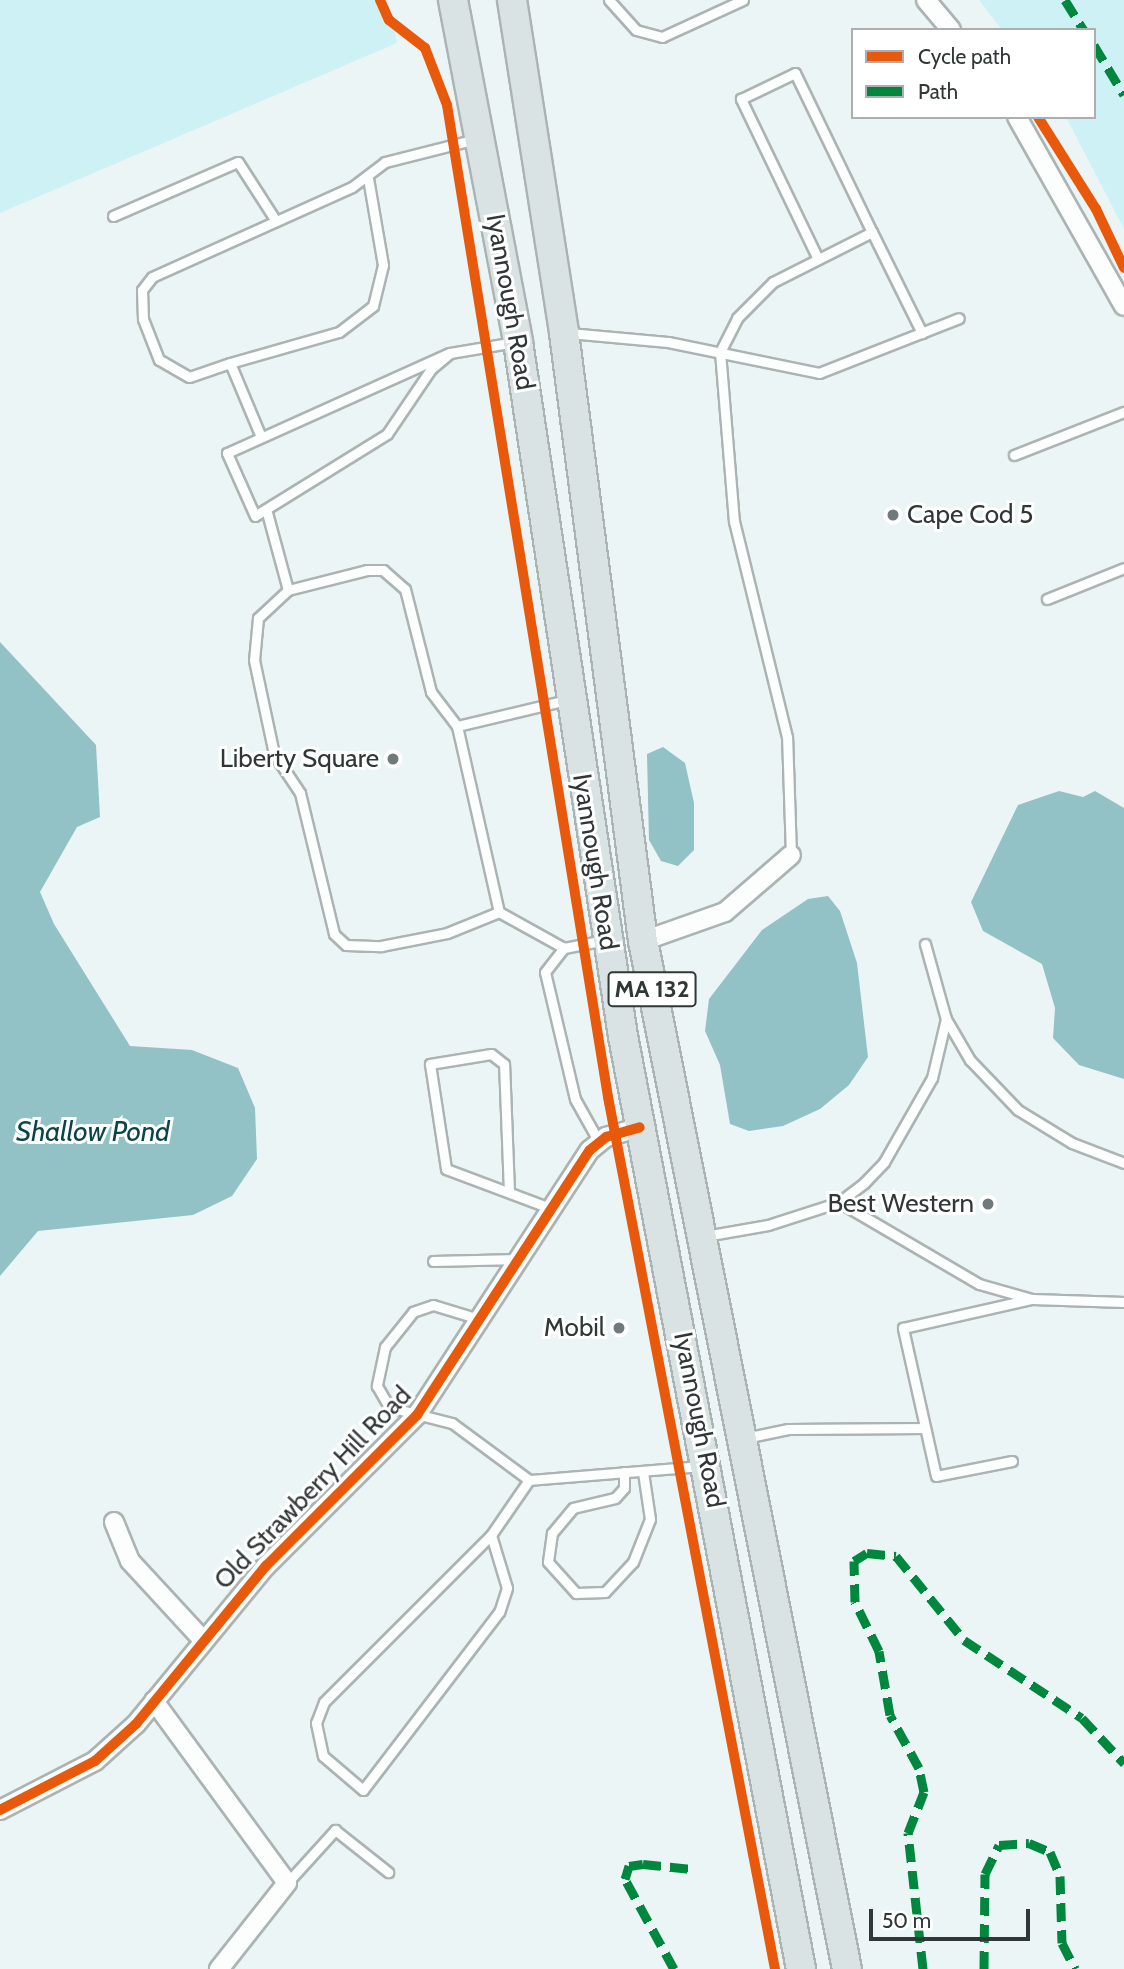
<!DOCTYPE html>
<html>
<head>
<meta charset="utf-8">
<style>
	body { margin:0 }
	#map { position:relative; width:1124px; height:1969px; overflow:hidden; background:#ebf5f6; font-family:Cabin,sans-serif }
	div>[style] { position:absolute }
	.green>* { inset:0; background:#cdf1f4 }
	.water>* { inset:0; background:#92c1c6 }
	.roads { filter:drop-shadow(2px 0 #acb3b3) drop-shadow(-2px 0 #acb3b3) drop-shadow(0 2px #acb3b3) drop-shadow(0 -2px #acb3b3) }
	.lane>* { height:9px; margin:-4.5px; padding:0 4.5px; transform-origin:4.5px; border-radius:4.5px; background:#fcfefe }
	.street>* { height:18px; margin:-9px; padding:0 9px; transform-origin:9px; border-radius:9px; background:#fcfefe }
	.primary>* { height:28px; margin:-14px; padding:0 14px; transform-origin:14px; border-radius:14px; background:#dae3e4 }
	.quiet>* { height:9px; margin-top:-4.5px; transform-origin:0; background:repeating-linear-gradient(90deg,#00873e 0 18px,transparent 0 27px) }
	.cycleway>* { height:10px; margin:-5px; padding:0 5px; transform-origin:5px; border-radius:5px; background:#e8590c }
	.dots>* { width:19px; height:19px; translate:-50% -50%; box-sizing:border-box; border:4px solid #fff; border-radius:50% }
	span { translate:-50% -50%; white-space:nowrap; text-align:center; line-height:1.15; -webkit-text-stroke:6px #fff; paint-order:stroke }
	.shield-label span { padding:2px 5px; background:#fff; border:2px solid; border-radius:5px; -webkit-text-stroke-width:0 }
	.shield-label { font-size:24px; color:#303737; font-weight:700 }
	.street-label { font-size:26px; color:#303737 }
	.poi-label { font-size:26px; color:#303737 }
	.left { translate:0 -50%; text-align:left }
	.right { translate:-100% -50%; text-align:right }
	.water-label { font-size:28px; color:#08454a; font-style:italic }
	.legend { position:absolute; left:851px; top:28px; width:245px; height:91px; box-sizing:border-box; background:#fff; border:2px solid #acafaf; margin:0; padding:9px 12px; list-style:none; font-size:21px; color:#303737 }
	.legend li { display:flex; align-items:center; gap:14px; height:35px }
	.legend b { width:35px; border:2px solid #acafaf }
	.scale { position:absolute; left:869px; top:1909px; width:161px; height:32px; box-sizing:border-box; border:4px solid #303737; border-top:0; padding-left:9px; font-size:21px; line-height:24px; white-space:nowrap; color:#303737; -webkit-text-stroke:5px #fff; paint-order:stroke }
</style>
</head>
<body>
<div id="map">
	<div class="green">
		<div style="clip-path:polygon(0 0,388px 0,397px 43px,0 213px)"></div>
		<div style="clip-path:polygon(979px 0,1124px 0,1124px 229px,1066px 117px,1094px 117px,1094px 30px,1002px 30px)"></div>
	</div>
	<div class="water">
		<div style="clip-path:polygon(0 642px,96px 745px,100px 817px,77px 827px,40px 892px,54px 924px,130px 1046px,192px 1050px,238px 1068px,255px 1108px,257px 1159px,232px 1196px,193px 1215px,38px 1231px,0 1276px)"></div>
		<div style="clip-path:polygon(663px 747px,685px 763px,694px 803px,694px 850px,678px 866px,661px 861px,649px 840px,647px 754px)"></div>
		<div style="clip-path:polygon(1059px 791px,1083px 797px,1095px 791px,1124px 808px,1124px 1079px,1079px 1065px,1053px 1038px,1055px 1008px,1042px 964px,983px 931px,971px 902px,1018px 805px)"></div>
		<div style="clip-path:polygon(828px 896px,840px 911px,857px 963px,868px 1057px,849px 1085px,820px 1109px,783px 1126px,749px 1131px,730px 1124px,720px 1065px,705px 1031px,709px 999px,762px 930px,808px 899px)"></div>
	</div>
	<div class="roads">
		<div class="lane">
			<div style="left:609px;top:0;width:40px;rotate:48deg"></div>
			<div style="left:636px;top:30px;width:27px;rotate:15deg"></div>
			<div style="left:662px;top:37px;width:89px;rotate:-24.6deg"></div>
			<div style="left:113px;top:216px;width:136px;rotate:-23.4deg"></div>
			<div style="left:238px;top:162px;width:70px;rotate:57.2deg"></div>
			<div style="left:818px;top:259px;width:178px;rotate:-115.7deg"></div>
			<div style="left:741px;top:99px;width:60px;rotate:-25.7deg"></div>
			<div style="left:795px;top:73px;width:177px;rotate:64.2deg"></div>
			<div style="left:569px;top:333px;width:99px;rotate:5.2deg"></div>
			<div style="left:668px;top:342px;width:154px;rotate:11.6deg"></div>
			<div style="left:819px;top:373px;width:150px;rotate:-21.4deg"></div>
			<div style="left:450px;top:353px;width:25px;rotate:140deg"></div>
			<div style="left:431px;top:369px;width:78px;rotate:124.1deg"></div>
			<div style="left:387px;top:434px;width:155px;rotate:148.2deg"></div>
			<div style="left:255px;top:516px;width:69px;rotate:-114deg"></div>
			<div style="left:227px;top:453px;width:244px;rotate:-24.2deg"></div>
			<div style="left:450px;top:353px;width:66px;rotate:-9.6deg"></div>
			<div style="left:230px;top:363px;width:113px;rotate:-15.9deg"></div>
			<div style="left:339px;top:332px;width:43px;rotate:-37.4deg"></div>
			<div style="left:373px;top:306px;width:42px;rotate:-76.3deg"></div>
			<div style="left:383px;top:265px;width:88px;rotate:-99.8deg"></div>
			<div style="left:261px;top:437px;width:80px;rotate:-112.7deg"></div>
			<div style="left:230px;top:363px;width:43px;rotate:161.1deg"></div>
			<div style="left:189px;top:377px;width:34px;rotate:-150deg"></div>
			<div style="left:159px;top:360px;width:44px;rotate:-111.3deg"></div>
			<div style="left:143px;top:319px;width:29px;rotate:-92deg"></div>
			<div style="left:142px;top:290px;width:16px;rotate:-52deg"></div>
			<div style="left:152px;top:277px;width:219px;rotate:-24.2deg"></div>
			<div style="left:352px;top:187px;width:41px;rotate:-37.1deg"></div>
			<div style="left:385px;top:162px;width:94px;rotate:-14.2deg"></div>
			<div style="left:1014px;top:455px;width:118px;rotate:-21.4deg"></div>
			<div style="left:266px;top:509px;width:84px;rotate:74.8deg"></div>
			<div style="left:288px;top:590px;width:81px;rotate:-14.2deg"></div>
			<div style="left:367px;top:570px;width:16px"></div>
			<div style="left:383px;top:570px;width:29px;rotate:41deg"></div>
			<div style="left:405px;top:589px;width:106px;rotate:75.8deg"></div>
			<div style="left:431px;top:692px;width:43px;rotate:52.6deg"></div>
			<div style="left:457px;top:726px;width:113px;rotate:-13.3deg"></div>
			<div style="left:288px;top:590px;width:41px;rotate:137deg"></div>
			<div style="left:258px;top:618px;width:42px;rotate:95.4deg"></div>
			<div style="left:254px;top:660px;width:96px;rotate:78deg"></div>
			<div style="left:274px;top:754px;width:47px;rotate:56.3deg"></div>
			<div style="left:300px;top:793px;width:145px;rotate:76.4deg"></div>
			<div style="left:334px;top:934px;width:16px;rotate:43deg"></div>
			<div style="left:346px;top:945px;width:35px;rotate:2deg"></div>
			<div style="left:381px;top:946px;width:67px;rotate:-11.1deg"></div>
			<div style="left:447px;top:933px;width:56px;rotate:-22deg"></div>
			<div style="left:499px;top:912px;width:74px;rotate:29deg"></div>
			<div style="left:1047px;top:599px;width:83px;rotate:-21.9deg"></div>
			<div style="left:457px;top:726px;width:191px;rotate:77.3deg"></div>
			<div style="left:791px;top:855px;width:118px;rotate:-91.9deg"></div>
			<div style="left:787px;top:737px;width:221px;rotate:-103.8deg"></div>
			<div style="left:734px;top:522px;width:171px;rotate:-94.7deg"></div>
			<div style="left:720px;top:352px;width:38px;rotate:-63deg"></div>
			<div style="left:737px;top:318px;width:51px;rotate:-45deg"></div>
			<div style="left:773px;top:282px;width:111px;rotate:-26.8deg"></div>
			<div style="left:872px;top:232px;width:113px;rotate:63.7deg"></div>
			<div style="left:925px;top:944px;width:78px;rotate:74.4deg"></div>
			<div style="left:599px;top:1142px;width:49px;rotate:-119.2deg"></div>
			<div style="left:575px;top:1099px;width:130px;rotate:-103.3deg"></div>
			<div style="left:545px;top:972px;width:31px;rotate:-52deg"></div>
			<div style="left:564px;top:948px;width:42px;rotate:-11deg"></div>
			<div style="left:509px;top:1192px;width:128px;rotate:-92.2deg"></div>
			<div style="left:504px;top:1064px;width:16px;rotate:-142deg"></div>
			<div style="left:491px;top:1054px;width:62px;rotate:170.7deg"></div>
			<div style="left:430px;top:1064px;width:106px;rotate:81.3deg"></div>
			<div style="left:446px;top:1169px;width:111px;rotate:20.6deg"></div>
			<div style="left:839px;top:1202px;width:162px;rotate:30.4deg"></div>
			<div style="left:979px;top:1284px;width:55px;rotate:15.8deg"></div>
			<div style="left:1032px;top:1299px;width:92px;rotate:1.9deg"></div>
			<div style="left:705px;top:1236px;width:64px;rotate:-9.9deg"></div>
			<div style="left:768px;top:1225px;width:75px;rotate:-17.9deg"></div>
			<div style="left:839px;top:1202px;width:31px;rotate:-37deg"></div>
			<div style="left:864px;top:1183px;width:29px;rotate:-46deg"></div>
			<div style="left:884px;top:1162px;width:97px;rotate:-60.3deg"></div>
			<div style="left:932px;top:1078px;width:61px;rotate:-76.7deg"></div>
			<div style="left:946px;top:1019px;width:48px;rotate:59.7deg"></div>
			<div style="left:970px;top:1060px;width:69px;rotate:46.2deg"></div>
			<div style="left:1018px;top:1110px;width:63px;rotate:31.4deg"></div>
			<div style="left:1072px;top:1143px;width:56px;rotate:21deg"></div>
			<div style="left:433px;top:1261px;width:86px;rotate:-1.3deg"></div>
			<div style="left:479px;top:1319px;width:48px;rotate:-163.1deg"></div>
			<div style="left:433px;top:1305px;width:21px;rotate:161deg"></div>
			<div style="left:413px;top:1312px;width:45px;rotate:128.7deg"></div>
			<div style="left:385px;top:1347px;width:40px;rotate:102deg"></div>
			<div style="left:377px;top:1386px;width:24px;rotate:60deg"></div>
			<div style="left:389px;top:1407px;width:65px;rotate:14.3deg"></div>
			<div style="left:452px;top:1423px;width:96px;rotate:36.5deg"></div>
			<div style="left:745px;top:1438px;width:44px;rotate:-11.8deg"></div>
			<div style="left:788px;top:1429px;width:137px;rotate:-0.4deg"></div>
			<div style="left:1012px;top:1461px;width:77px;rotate:168.8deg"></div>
			<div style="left:936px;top:1476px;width:152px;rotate:-102.6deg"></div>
			<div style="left:903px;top:1328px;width:132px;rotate:-12.7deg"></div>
			<div style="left:624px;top:1472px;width:16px;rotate:90deg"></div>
			<div style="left:624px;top:1488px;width:13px;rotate:132deg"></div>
			<div style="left:615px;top:1498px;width:43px;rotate:166.6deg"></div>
			<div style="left:573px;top:1508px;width:33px;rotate:130deg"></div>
			<div style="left:552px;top:1533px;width:29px;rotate:98deg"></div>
			<div style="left:548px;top:1562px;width:42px;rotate:47.9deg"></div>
			<div style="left:576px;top:1593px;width:29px;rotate:-2deg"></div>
			<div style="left:605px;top:1592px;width:41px;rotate:-47deg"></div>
			<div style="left:633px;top:1562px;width:46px;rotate:-68.4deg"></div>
			<div style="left:650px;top:1519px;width:48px;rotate:-98.5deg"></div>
			<div style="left:491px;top:1535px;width:55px;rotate:73.2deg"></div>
			<div style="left:507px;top:1588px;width:25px;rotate:108deg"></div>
			<div style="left:499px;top:1612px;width:224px;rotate:127.4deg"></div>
			<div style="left:363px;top:1790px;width:52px;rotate:-139.6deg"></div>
			<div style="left:323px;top:1756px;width:34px;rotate:-102deg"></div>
			<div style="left:316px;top:1723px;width:22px;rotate:-69deg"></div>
			<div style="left:324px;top:1702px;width:236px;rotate:-45deg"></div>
			<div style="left:491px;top:1535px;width:67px;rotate:-55.4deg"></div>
			<div style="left:529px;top:1480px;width:175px;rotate:-4.6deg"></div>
			<div style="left:287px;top:1883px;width:72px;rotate:-47.8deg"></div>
			<div style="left:335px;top:1830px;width:68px;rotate:38.4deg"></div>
		</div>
		<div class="street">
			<div style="left:926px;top:0;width:39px;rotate:50deg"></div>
			<div style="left:1017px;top:117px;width:217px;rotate:60.5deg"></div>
			<div style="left:643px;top:941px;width:87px;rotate:-19.5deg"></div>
			<div style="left:725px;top:912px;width:87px;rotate:-40.8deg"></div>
			<div style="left:114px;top:1522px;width:42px;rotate:67.7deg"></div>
			<div style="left:130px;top:1561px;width:108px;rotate:47.3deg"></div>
			<div style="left:154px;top:1701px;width:225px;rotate:53.8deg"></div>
			<div style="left:287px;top:1883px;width:110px;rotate:128.3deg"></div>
			<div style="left:0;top:1810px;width:107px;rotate:-27.3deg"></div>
			<div style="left:95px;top:1761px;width:55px;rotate:-42.1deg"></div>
			<div style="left:136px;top:1724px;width:205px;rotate:-50.6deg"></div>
			<div style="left:266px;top:1566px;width:214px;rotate:-45deg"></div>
			<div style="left:417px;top:1415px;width:316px;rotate:-56.9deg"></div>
			<div style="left:590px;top:1150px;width:21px;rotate:-39deg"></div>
			<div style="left:606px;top:1137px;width:35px;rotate:-16deg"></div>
		</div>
		<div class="primary">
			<div style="left:453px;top:0;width:348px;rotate:79.2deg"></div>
			<div style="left:518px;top:342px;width:702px;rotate:81.4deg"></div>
			<div style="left:623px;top:1036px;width:950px;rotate:79.2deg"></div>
			<div style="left:512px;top:0;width:337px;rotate:81.1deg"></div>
			<div style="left:564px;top:333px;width:613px;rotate:82.6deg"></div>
			<div style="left:643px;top:941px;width:1048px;rotate:78.78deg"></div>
		</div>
	</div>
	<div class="quiet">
		<div style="left:1065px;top:0;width:36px;rotate:58deg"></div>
		<div style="left:1094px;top:45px;width:58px;rotate:59deg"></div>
		<div style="left:674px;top:1969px;width:102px;rotate:-118.6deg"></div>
		<div style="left:625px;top:1879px;width:14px;rotate:-73deg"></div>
		<div style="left:629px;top:1866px;width:14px;rotate:-8deg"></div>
		<div style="left:643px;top:1864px;width:49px;rotate:5.8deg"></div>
		<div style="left:923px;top:1969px;width:137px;rotate:-96.3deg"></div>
		<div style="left:908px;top:1833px;width:44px;rotate:-68.7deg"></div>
		<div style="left:924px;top:1792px;width:25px;rotate:-102deg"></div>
		<div style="left:919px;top:1768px;width:60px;rotate:-118.7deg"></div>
		<div style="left:890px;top:1715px;width:65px;rotate:-99.8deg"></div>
		<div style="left:879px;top:1651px;width:55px;rotate:-116.1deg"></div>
		<div style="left:855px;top:1602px;width:41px;rotate:-91.4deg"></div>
		<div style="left:854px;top:1561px;width:15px;rotate:-32deg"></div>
		<div style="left:867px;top:1553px;width:29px;rotate:6deg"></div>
		<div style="left:896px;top:1556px;width:108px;rotate:51deg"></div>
		<div style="left:964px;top:1640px;width:141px;rotate:33.5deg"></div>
		<div style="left:1082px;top:1718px;width:62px;rotate:47deg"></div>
		<div style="left:984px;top:1969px;width:95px;rotate:-89.4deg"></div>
		<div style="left:985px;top:1874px;width:32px;rotate:-64deg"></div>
		<div style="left:999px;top:1845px;width:30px;rotate:-4deg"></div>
		<div style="left:1029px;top:1843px;width:23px;rotate:23deg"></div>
		<div style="left:1050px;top:1852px;width:26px;rotate:67deg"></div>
		<div style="left:1060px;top:1876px;width:67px;rotate:88.3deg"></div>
		<div style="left:1062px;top:1943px;width:29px;rotate:63deg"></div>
	</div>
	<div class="cycleway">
		<div style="left:380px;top:0;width:22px;rotate:66deg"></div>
		<div style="left:389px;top:20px;width:46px;rotate:37.9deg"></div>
		<div style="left:425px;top:48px;width:61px;rotate:68.9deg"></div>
		<div style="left:447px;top:105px;width:1005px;rotate:80.78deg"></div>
		<div style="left:608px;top:1097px;width:888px;rotate:79.16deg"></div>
		<div style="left:1038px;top:117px;width:109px;rotate:57.8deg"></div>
		<div style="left:1096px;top:209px;width:65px;rotate:64.6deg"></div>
		<div style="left:0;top:1810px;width:107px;rotate:-27.3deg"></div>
		<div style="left:95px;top:1761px;width:55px;rotate:-42.1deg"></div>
		<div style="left:136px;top:1724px;width:205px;rotate:-50.6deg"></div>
		<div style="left:266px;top:1566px;width:214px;rotate:-45deg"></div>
		<div style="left:417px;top:1415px;width:316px;rotate:-56.9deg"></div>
		<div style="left:590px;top:1150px;width:21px;rotate:-39deg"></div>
		<div style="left:606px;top:1137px;width:35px;rotate:-16deg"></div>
	</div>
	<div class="dots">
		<div style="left:893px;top:515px;background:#717a7a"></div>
		<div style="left:393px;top:759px;background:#717a7a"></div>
		<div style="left:988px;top:1204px;background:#717a7a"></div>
		<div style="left:619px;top:1328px;background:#717a7a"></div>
	</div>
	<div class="shield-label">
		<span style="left:652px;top:989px">MA 132</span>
	</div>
	<div class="street-label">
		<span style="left:510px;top:302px;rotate:80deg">Iyannough Road</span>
		<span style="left:595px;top:862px;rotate:81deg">Iyannough Road</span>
		<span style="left:699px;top:1420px;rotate:79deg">Iyannough Road</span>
		<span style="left:313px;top:1488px;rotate:-46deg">Old Strawberry Hill Road</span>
	</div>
	<div class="poi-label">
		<span class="left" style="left:907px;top:515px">Cape Cod 5</span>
		<span class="right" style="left:379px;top:759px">Liberty Square</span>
		<span class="right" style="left:974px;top:1204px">Best Western</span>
		<span class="right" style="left:605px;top:1328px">Mobil</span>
	</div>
	<div class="water-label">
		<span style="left:93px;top:1131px">Shallow Pond</span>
	</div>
	<ul class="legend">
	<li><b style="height:9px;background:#e8590c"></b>Cycle path</li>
	<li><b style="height:9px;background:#00873e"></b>Path</li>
	</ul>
	<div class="scale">50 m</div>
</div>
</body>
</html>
